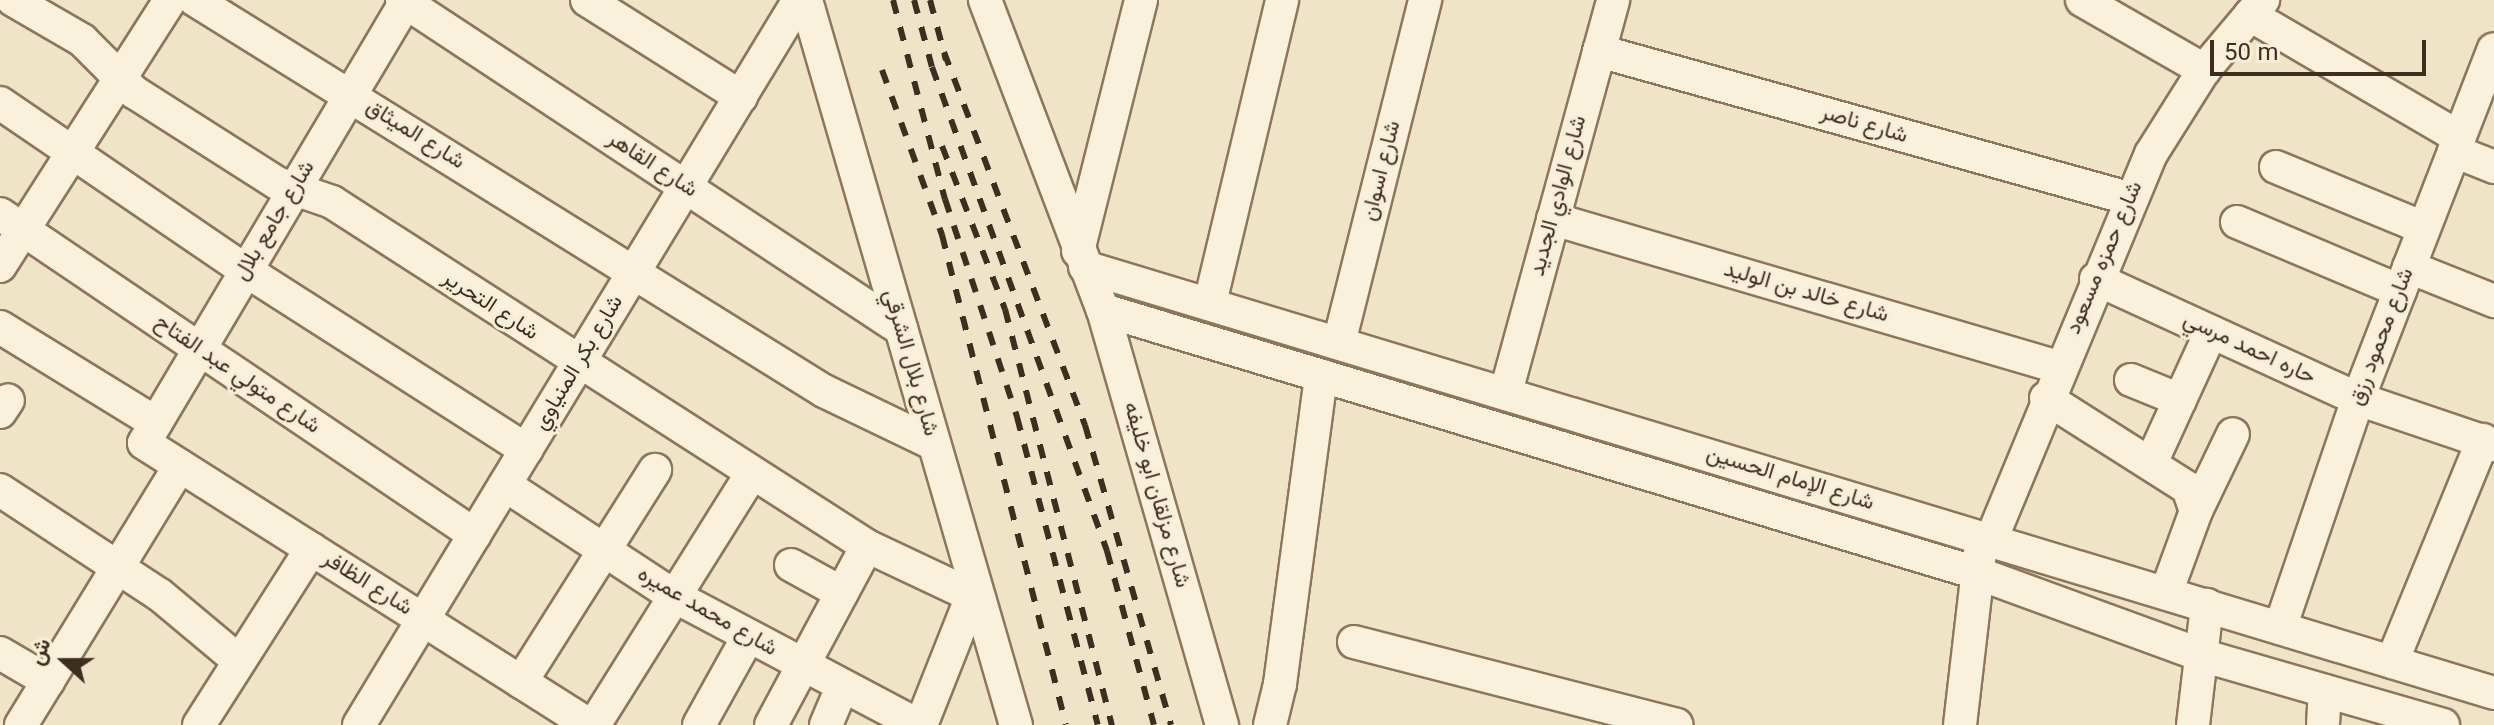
<!DOCTYPE html>
<html>
<head>
<meta charset="utf-8">
<style>
	body { margin:0 }
	#map { position:relative; width:2494px; height:725px; overflow:hidden; background:#f0e4c8; font-family:Georgia,Vazirmatn,serif }
	div>[style] { position:absolute }
	.roads { filter:drop-shadow(2px 0 #8d765c) drop-shadow(-2px 0 #8d765c) drop-shadow(0 2px #8d765c) drop-shadow(0 -2px #8d765c) }
	.street>* { height:32px; margin:-16px; padding:0 16px; transform-origin:16px; border-radius:16px; background:#faf1dc }
	.rail>* { height:6px; margin-top:-3px; transform-origin:0; background:repeating-linear-gradient(90deg,#3d2e20 0 14px,transparent 0 28px) }
	span { translate:-50% -50%; white-space:nowrap; text-align:center; line-height:1.15; -webkit-text-stroke:6px #f7eed8; paint-order:stroke }
	.street-label { font-size:22px; color:#3d2e20 }
	.north { position:absolute; left:24px; top:621px; width:80px; height:80px; -webkit-text-stroke:6px #f7eed8; paint-order:stroke; rotate:291deg; font-size:22px; font-weight:700; line-height:32px; text-align:center; color:#3d2e20 }
	.north::after { content:''; display:block; margin:auto; width:28px; height:36px; background:#3d2e20; clip-path:polygon(50% 0,100% 100%,50% 72%,0 100%) }
	.scale { position:absolute; left:2210px; top:40px; width:216px; height:36px; box-sizing:border-box; border:4px solid #3d2e20; border-top:0; padding-left:10px; font-size:24px; line-height:28px; white-space:nowrap; color:#3d2e20; -webkit-text-stroke:6px #f7eed8; paint-order:stroke }
</style>
</head>
<body>
<div id="map">
	<div class="roads">
		<div class="street">
			<div style="left:13px;top:0;width:80px;rotate:30.1deg"></div>
			<div style="left:82px;top:40px;width:74px;rotate:45deg"></div>
			<div style="left:134px;top:92px;width:169px;rotate:32.5deg"></div>
			<div style="left:277px;top:183px;width:58px;rotate:19.1deg"></div>
			<div style="left:332px;top:202px;width:636px;rotate:32.74deg"></div>
			<div style="left:867px;top:546px;width:124px;rotate:25.3deg"></div>
			<div style="left:195px;top:0;width:741px;rotate:31.87deg"></div>
			<div style="left:824px;top:391px;width:120px;rotate:25.7deg"></div>
			<div style="left:402px;top:0;width:598px;rotate:33.4deg"></div>
			<div style="left:407px;top:0;width:515px;rotate:120.7deg"></div>
			<div style="left:144px;top:443px;width:527px;rotate:32.36deg"></div>
			<div style="left:587px;top:0;width:182px;rotate:32.2deg"></div>
			<div style="left:806px;top:0;width:755px;rotate:73.85deg"></div>
			<div style="left:985px;top:0;width:332px;rotate:69.2deg"></div>
			<div style="left:1103px;top:310px;width:432px;rotate:74deg"></div>
			<div style="left:2082px;top:0;width:141px;rotate:29.8deg"></div>
			<div style="left:2250px;top:15px;width:242px;rotate:30.3deg"></div>
			<div style="left:1599px;top:51px;width:549px;rotate:15.53deg"></div>
			<div style="left:0;top:103px;width:297px;rotate:34.3deg"></div>
			<div style="left:245px;top:270px;width:334px;rotate:32.6deg"></div>
			<div style="left:2454px;top:151px;width:43px;rotate:21.8deg"></div>
			<div style="left:2276px;top:167px;width:160px;rotate:22.4deg"></div>
			<div style="left:0;top:214px;width:573px;rotate:34.05deg"></div>
			<div style="left:1553px;top:219px;width:526px;rotate:16.33deg"></div>
			<div style="left:2237px;top:222px;width:177px;rotate:22.9deg"></div>
			<div style="left:1078px;top:251px;width:259px;rotate:-75.9deg"></div>
			<div style="left:0;top:266px;width:316px;rotate:-57.4deg"></div>
			<div style="left:1085px;top:267px;width:1472px;rotate:16.82deg"></div>
			<div style="left:2409px;top:267px;width:92px;rotate:21.8deg"></div>
			<div style="left:2096px;top:279px;width:288px;rotate:24.6deg"></div>
			<div style="left:2358px;top:399px;width:144px;rotate:18.7deg"></div>
			<div style="left:1210px;top:303px;width:311px;rotate:-76.6deg"></div>
			<div style="left:1103px;top:310px;width:913px;rotate:16.75deg"></div>
			<div style="left:1977px;top:573px;width:239px;rotate:20.1deg"></div>
			<div style="left:2201px;top:655px;width:252px;rotate:16.1deg"></div>
			<div style="left:0;top:327px;width:183px;rotate:31.6deg"></div>
			<div style="left:1339px;top:343px;width:354px;rotate:-75.9deg"></div>
			<div style="left:2131px;top:380px;width:53px;rotate:22.2deg"></div>
			<div style="left:1506px;top:392px;width:406px;rotate:-74.7deg"></div>
			<div style="left:2046px;top:398px;width:168px;rotate:32.4deg"></div>
			<div style="left:2188px;top:488px;width:24px;rotate:71deg"></div>
			<div style="left:2196px;top:511px;width:87px;rotate:110.1deg"></div>
			<div style="left:0;top:412px;width:14px;rotate:-56deg"></div>
			<div style="left:2151px;top:463px;width:144px;rotate:-65.4deg"></div>
			<div style="left:505px;top:485px;width:202px;rotate:33.3deg"></div>
			<div style="left:674px;top:596px;width:276px;rotate:27.9deg"></div>
			<div style="left:0;top:490px;width:191px;rotate:33.3deg"></div>
			<div style="left:160px;top:595px;width:103px;rotate:39.9deg"></div>
			<div style="left:2196px;top:511px;width:85px;rotate:-64.3deg"></div>
			<div style="left:1991px;top:540px;width:418px;rotate:-67.5deg"></div>
			<div style="left:2151px;top:154px;width:99px;rotate:-57.8deg"></div>
			<div style="left:2204px;top:70px;width:92px;rotate:-49.9deg"></div>
			<div style="left:791px;top:565px;width:58px;rotate:28.8deg"></div>
			<div style="left:2280px;top:628px;width:242px;rotate:-71.2deg"></div>
			<div style="left:2358px;top:399px;width:375px;rotate:-68.8deg"></div>
			<div style="left:1354px;top:642px;width:333px;rotate:14.4deg"></div>
			<div style="left:0;top:653px;width:56px;rotate:30.3deg"></div>
			<div style="left:2392px;top:662px;width:240px;rotate:-67.7deg"></div>
			<div style="left:521px;top:682px;width:251px;rotate:-57.7deg"></div>
			<div style="left:21px;top:725px;width:304px;rotate:-58.5deg"></div>
			<div style="left:199px;top:725px;width:209px;rotate:-57.5deg"></div>
			<div style="left:359px;top:725px;width:848px;rotate:-58.75deg"></div>
			<div style="left:594px;top:725px;width:297px;rotate:-57.9deg"></div>
			<div style="left:699px;top:725px;width:101px;rotate:-60.9deg"></div>
			<div style="left:771px;top:725px;width:203px;rotate:-61.8deg"></div>
			<div style="left:826px;top:725px;width:39px;rotate:-67deg"></div>
			<div style="left:921px;top:725px;width:139px;rotate:-68.4deg"></div>
			<div style="left:1270px;top:725px;width:42px;rotate:-76.3deg"></div>
			<div style="left:1280px;top:684px;width:311px;rotate:-82.4deg"></div>
			<div style="left:1960px;top:725px;width:173px;rotate:-83.4deg"></div>
			<div style="left:2193px;top:725px;width:121px;rotate:-83.3deg"></div>
			<div style="left:2323px;top:725px;width:34px;rotate:-87deg"></div>
		</div>
	</div>
	<div class="rail">
		<div style="left:893px;top:0;width:206px;rotate:75.4deg"></div>
		<div style="left:945px;top:199px;width:230px;rotate:71.7deg"></div>
		<div style="left:1017px;top:417px;width:318px;rotate:75.3deg"></div>
		<div style="left:914px;top:0;width:69px;rotate:75deg"></div>
		<div style="left:932px;top:67px;width:515px;rotate:70.12deg"></div>
		<div style="left:1107px;top:551px;width:180px;rotate:74.9deg"></div>
		<div style="left:930px;top:0;width:62px;rotate:75.1deg"></div>
		<div style="left:944px;top:52px;width:399px;rotate:69.3deg"></div>
		<div style="left:1085px;top:425px;width:312px;rotate:74deg"></div>
		<div style="left:882px;top:70px;width:176px;rotate:70deg"></div>
		<div style="left:942px;top:235px;width:505px;rotate:75.8deg"></div>
		<div style="left:942px;top:146px;width:175px;rotate:68.9deg"></div>
		<div style="left:1005px;top:309px;width:430px;rotate:75.6deg"></div>
	</div>
	<div class="street-label">
		<span style="left:1864px;top:125px;rotate:16deg">شارع ناصر</span>
		<span style="left:415px;top:135px;rotate:32deg">شارع الميثاق</span>
		<span style="left:652px;top:165px;rotate:33deg">شارع القاهر</span>
		<span style="left:1382px;top:171px;rotate:-76deg">شارع اسوان</span>
		<span style="left:1559px;top:196px;rotate:-75deg">شارع الوادي الجديد</span>
		<span style="left:275px;top:221px;rotate:-59deg">شارع جامع بلال</span>
		<span style="left:2105px;top:258px;rotate:-67deg">شارع حمزه مسعود</span>
		<span style="left:1806px;top:293px;rotate:16deg">شارع خالد بن الوليد</span>
		<span style="left:490px;top:306px;rotate:33deg">شارع التحرير</span>
		<span style="left:2382px;top:337px;rotate:-69deg">شارع محمود رزق</span>
		<span style="left:2249px;top:349px;rotate:25deg">حاره احمد مرسي</span>
		<span style="left:579px;top:363px;rotate:-59deg">شارع بكر المنياوي</span>
		<span style="left:910px;top:363px;rotate:74deg">شارع بلال الشرقي</span>
		<span style="left:237px;top:375px;rotate:34deg">شارع متولي عبد الفتاح</span>
		<span style="left:1790px;top:479px;rotate:17deg">شارع الإمام الحسين</span>
		<span style="left:1156px;top:495px;rotate:74deg">شارع مزلقان ابو خليفه</span>
		<span style="left:367px;top:584px;rotate:32deg">شارع الظافر</span>
		<span style="left:707px;top:612px;rotate:30deg">شارع محمد عميره</span>
	</div>
	<div class="north">ش</div>
	<div class="scale">50 m</div>
</div>
</body>
</html>
